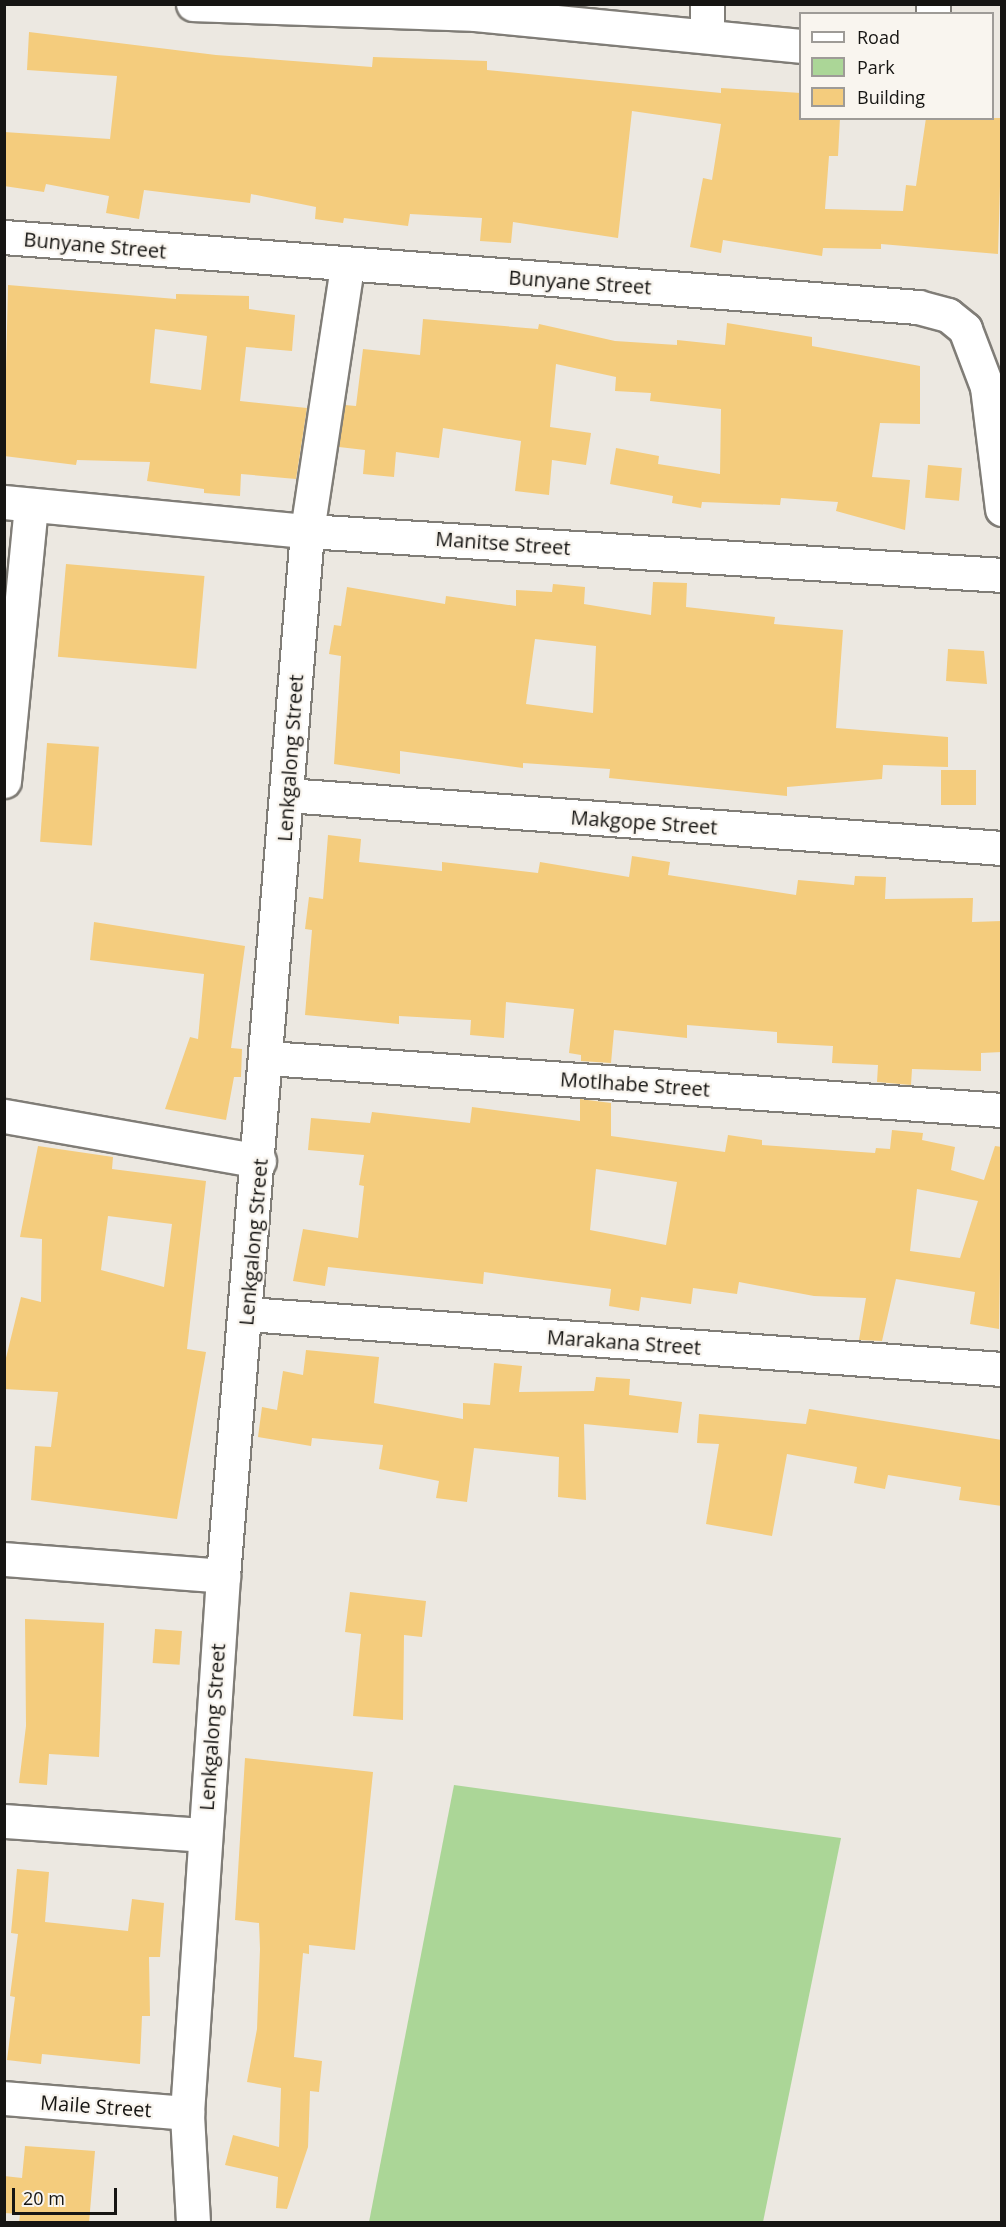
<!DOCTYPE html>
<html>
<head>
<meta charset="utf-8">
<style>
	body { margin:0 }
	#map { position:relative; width:1006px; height:2227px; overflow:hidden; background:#ece8e1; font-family:"Open Sans",sans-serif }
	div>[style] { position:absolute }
	.green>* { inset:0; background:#abd697 }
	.building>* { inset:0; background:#f4cc7d; transform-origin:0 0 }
	.roads { filter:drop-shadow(2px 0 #807d77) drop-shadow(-2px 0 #807d77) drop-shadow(0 2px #807d77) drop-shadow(0 -2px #807d77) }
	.street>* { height:33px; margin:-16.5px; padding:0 16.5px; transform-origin:16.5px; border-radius:16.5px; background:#fff }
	span { translate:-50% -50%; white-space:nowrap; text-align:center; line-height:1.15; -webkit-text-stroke:4.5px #f9f5ef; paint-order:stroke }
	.street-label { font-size:20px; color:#161513 }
	.frame { position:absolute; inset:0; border:6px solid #161513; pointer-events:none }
	.legend { position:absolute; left:799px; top:12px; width:195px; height:108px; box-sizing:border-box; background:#f9f5ef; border:2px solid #9e9b97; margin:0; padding:8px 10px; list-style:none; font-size:18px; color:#161513 }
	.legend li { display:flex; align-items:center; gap:12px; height:30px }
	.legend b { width:30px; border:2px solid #9e9b97 }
	.scale { position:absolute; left:12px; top:2188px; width:105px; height:27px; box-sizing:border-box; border:3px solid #161513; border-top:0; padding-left:8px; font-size:18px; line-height:21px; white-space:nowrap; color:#161513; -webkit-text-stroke:4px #f9f5ef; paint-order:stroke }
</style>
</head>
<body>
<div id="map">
	<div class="green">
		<div style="clip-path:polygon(454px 1785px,841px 1838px,763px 2222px,369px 2222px)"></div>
	</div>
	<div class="building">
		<div style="clip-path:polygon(29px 32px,216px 55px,372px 67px,373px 57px,487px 61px,487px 70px,721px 93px,721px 88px,801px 93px,801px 118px,840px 118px,838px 156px,829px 156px,825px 209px,903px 211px,906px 185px,916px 186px,926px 118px,1002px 118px,998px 254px,881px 244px,881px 249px,823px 248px,822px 256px,723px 240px,721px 253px,690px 247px,703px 178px,712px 180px,721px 124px,632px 111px,618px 238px,513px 222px,511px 243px,480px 241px,482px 218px,410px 214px,408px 226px,344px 218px,343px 223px,315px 219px,316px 207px,251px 194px,250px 203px,144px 190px,139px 219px,106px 213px,109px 196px,46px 184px,44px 192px,4px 186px,4px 132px,110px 139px,117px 76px,27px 70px)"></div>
		<div style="clip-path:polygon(evenodd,8px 285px,176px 299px,176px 294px,249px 296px,249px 309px,295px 315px,292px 351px,246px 347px,240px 401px,307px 408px,296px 479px,241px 474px,240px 496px,204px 493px,204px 489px,147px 481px,150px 462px,77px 460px,76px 465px,4px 456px,8px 285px,155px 329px,207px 336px,201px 390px,150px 383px,155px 329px)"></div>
		<div style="clip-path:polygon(423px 319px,538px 329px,539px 324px,615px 341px,677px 345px,677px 340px,725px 345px,727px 323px,812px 337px,812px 346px,920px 366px,920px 424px,880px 423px,872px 477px,910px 480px,905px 530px,836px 511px,838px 502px,781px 498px,780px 505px,702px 502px,701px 508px,672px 503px,673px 496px,610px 484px,616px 448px,659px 456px,658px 464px,720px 474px,721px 409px,650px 401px,651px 393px,615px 391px,616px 377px,556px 364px,550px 427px,591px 433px,586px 465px,552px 460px,549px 495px,515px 491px,521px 441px,443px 428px,439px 458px,396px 452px,394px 477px,363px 474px,365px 450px,339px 447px,345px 405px,356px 406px,363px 349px,420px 355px)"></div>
		<div style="left:928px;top:465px;width:34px;height:33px;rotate:5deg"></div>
		<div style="left:66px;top:564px;width:139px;height:93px;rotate:5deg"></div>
		<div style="clip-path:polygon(evenodd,653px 582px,687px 583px,686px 607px,775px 617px,774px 624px,843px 630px,836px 728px,948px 737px,948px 767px,883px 765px,882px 779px,787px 787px,787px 796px,609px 778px,610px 769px,523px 763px,523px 768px,400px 751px,400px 774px,334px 764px,341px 656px,329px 654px,334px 625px,341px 626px,347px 587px,445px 604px,446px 596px,516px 606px,516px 590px,552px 592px,553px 584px,585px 587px,584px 604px,651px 615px,653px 582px,535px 639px,596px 646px,593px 713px,526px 704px,535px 639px)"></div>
		<div style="clip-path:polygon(948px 649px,984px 651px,987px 684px,946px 681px)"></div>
		<div style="left:47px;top:743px;width:52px;height:99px;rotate:4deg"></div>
		<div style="left:941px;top:770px;width:35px;height:35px"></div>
		<div style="clip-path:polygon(328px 835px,361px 839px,359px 862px,442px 871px,442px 862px,538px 873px,540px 862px,629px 877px,632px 856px,670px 862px,668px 875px,796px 895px,798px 880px,854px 885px,855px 876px,886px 877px,885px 899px,973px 898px,972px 922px,1002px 921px,1002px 1052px,981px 1053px,981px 1071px,912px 1069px,911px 1085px,877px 1082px,878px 1065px,832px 1063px,833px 1046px,777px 1043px,777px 1032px,687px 1025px,687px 1038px,614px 1030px,611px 1063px,581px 1061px,581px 1055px,569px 1053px,574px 1009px,506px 1002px,504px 1038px,470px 1035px,471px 1020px,399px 1016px,399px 1024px,305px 1015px,312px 930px,305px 929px,309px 897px,323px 899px)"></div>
		<div style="clip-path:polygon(94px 922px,245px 946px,231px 1048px,242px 1049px,241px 1077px,234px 1077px,226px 1120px,165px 1109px,190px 1037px,198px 1039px,204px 974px,90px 960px)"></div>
		<div style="clip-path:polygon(evenodd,580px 1099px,611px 1103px,611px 1136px,725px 1152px,728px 1135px,762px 1140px,762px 1145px,875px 1153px,876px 1148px,890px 1149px,892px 1130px,923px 1133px,922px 1140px,955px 1147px,951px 1170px,984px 1180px,995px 1146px,1002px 1147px,999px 1329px,970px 1324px,975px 1292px,896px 1279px,882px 1341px,859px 1340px,866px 1298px,814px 1296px,739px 1282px,737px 1294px,693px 1288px,691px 1304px,641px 1297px,639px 1311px,609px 1306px,611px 1289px,484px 1272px,483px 1284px,328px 1267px,325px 1286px,293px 1281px,303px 1229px,358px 1238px,364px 1186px,359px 1185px,364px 1155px,308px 1150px,311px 1118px,370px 1123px,372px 1112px,470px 1123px,472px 1107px,580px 1121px,580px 1099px,596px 1169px,677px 1182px,666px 1245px,590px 1230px,596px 1169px,580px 1099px,917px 1189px,978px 1201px,960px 1258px,910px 1251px,917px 1189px)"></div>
		<div style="clip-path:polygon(evenodd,38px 1146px,113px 1157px,112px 1169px,206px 1181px,187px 1349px,206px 1352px,177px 1519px,31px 1500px,35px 1446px,51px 1447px,58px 1392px,4px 1389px,4px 1366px,21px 1297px,41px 1302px,42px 1239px,20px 1237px,38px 1146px,108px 1216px,172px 1224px,164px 1287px,101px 1270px,108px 1216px)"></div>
		<div style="clip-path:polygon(306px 1350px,379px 1357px,374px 1403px,463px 1419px,463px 1403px,490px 1405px,494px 1363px,522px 1366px,519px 1392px,594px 1391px,596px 1377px,630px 1379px,629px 1395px,682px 1402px,678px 1433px,584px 1424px,586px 1500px,558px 1497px,559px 1457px,474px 1448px,467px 1502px,436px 1498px,439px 1481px,379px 1469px,383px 1445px,312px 1438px,311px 1446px,258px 1437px,262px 1407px,277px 1410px,283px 1371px,303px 1375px)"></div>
		<div style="clip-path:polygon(809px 1409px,1002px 1440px,1002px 1506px,959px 1500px,961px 1487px,888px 1475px,885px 1489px,854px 1483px,857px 1467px,787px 1454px,772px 1536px,706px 1524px,719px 1444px,697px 1443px,699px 1414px,806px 1424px)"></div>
		<div style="clip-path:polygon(350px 1592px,426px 1601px,422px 1637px,404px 1635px,403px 1720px,353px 1716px,361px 1634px,345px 1632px)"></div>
		<div style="clip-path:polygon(25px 1619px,104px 1623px,99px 1757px,49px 1754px,47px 1785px,19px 1783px,26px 1726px)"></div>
		<div style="left:155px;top:1629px;width:27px;height:34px;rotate:4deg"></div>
		<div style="clip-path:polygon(245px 1758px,373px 1772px,355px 1950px,309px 1945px,309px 1954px,303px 1953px,294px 2057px,322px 2061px,319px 2092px,310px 2091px,308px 2147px,287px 2209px,276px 2208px,278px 2177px,225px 2165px,233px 2135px,279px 2147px,281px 2088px,247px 2082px,257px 2029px,260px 1949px,259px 1923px,235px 1920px)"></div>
		<div style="clip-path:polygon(17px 1869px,49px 1872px,45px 1922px,128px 1931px,132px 1899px,164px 1903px,160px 1957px,149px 1957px,150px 2016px,142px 2016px,140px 2064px,42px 2054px,41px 2064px,7px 2060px,15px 1997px,10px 1996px,18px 1934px,11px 1933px)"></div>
		<div style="clip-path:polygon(25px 2146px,95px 2151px,89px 2223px,19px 2223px,20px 2214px,4px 2213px,4px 2176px,22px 2178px)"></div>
	</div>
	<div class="roads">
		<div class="street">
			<div style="left:193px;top:4px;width:282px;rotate:2deg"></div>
			<div style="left:475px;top:14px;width:327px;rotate:5.6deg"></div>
			<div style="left:933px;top:4px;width:10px;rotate:90deg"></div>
			<div style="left:707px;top:35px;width:31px;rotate:-90deg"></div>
			<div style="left:4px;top:237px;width:917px;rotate:4.38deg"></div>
			<div style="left:918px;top:307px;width:31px;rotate:15deg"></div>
			<div style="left:948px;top:315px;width:22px;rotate:39deg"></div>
			<div style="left:965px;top:329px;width:62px;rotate:69.2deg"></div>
			<div style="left:987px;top:387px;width:123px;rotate:83deg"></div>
			<div style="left:4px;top:502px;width:304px;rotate:5.5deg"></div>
			<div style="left:307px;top:531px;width:696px;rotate:3.62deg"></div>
			<div style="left:4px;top:781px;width:277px;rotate:-84.4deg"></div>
			<div style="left:287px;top:795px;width:717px;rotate:4.24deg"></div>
			<div style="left:268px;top:1058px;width:736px;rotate:4.05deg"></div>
			<div style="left:4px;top:1116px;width:259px;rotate:10deg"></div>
			<div style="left:247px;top:1314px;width:757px;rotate:4.17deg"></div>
			<div style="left:4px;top:1559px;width:220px;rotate:4.4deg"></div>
			<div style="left:4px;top:1821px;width:200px;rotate:4deg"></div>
			<div style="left:4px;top:2098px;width:184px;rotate:4.7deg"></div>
			<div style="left:193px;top:2222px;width:109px;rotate:-93.2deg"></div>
			<div style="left:187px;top:2113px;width:538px;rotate:-86.16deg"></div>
			<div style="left:223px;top:1576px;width:1048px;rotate:-85.4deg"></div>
			<div style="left:307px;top:531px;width:269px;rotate:-81.4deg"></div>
		</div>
	</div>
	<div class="street-label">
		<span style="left:95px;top:245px;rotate:5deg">Bunyane Street</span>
		<span style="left:580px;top:282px;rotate:4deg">Bunyane Street</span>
		<span style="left:503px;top:543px;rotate:4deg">Manitse Street</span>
		<span style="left:290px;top:758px;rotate:-86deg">Lenkgalong Street</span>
		<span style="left:644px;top:822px;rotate:4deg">Makgope Street</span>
		<span style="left:635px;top:1084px;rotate:4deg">Motlhabe Street</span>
		<span style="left:253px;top:1242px;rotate:-85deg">Lenkgalong Street</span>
		<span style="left:624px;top:1342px;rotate:4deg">Marakana Street</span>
		<span style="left:212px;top:1727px;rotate:-86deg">Lenkgalong Street</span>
		<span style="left:96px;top:2106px;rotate:4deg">Maile Street</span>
	</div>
	<div class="frame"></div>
	<ul class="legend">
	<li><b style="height:8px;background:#fff"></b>Road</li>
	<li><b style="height:16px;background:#abd697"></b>Park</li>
	<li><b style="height:16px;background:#f4cc7d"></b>Building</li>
	</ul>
	<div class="scale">20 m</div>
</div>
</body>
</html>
